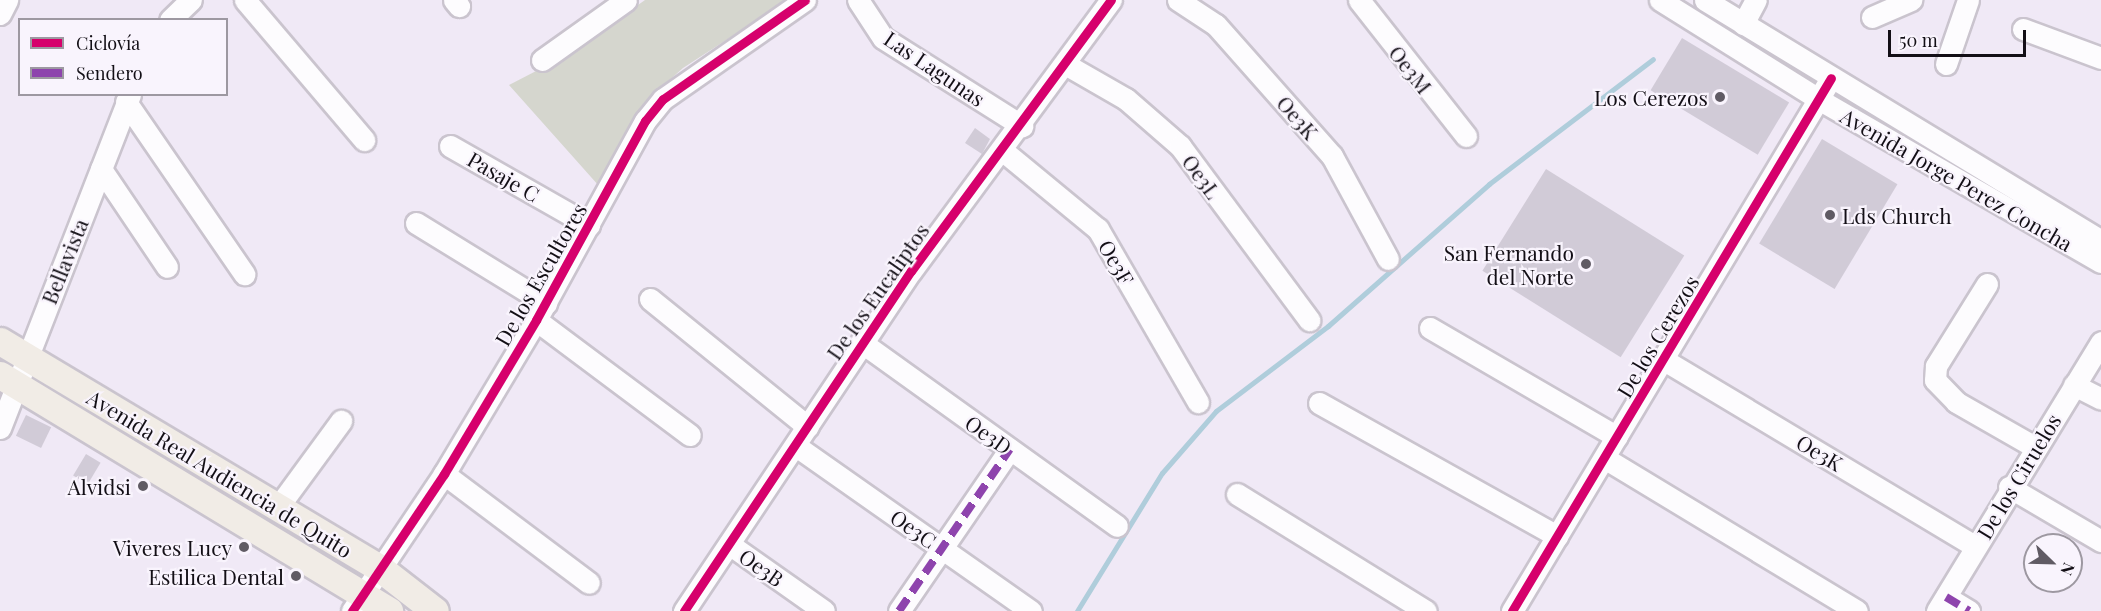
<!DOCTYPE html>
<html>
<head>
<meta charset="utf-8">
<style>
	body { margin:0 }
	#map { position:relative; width:2101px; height:611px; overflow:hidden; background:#f0e9f6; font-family:"Playfair Display",serif }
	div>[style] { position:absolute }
	.green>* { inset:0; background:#d5d6ce }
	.stream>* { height:5px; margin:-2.5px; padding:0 2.5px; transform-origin:2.5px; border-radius:2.5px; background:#afcddb }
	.building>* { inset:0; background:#d1cbd7; transform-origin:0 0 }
	.roads { filter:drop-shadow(2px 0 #cac4ce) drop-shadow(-2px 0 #cac4ce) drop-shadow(0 2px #cac4ce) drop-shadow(0 -2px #cac4ce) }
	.minor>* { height:21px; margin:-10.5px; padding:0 10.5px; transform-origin:10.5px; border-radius:10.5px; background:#fdfcfe }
	.major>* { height:27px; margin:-13.5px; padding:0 13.5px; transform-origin:13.5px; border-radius:13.5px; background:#f1ece6 }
	.quiet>* { height:8px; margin-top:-4px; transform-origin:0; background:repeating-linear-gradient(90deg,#8e44ad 0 15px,transparent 0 23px) }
	.cycleway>* { height:9px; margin:-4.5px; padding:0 4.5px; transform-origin:4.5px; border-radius:4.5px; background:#d6006c }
	.dots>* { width:16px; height:16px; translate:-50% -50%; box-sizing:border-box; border:3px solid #f9f4fd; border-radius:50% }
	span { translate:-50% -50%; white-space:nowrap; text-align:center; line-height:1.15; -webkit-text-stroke:4.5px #f9f4fd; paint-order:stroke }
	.street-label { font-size:21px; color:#130f16 }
	.poi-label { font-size:21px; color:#130f16 }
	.right { translate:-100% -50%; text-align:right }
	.left { translate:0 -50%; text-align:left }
	.legend { position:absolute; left:18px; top:18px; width:210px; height:78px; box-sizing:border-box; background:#f9f4fd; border:2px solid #9d98a1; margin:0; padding:8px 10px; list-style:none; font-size:18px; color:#130f16 }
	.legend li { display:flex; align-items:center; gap:12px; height:30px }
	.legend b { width:30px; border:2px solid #9d98a1 }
	.north { position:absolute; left:2023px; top:533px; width:60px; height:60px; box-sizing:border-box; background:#f9f4fd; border:2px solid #9d98a1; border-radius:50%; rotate:113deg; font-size:16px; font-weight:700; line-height:24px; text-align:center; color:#130f16 }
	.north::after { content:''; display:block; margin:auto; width:21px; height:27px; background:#605b64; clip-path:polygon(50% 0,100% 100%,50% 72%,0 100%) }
	.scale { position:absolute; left:1888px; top:30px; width:138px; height:27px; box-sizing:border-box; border:3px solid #130f16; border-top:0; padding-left:8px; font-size:18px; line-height:21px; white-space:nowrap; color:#130f16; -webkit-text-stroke:4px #f9f4fd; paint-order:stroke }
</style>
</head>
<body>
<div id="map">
	<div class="green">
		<div style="clip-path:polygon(645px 0,788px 0,683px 68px,655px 93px,599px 186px,509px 85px,571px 53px)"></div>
	</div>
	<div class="stream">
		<div style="left:1077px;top:611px;width:162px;rotate:-58.4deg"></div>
		<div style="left:1162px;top:473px;width:82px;rotate:-48.9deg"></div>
		<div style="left:1216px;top:411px;width:141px;rotate:-37.2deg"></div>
		<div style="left:1328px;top:326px;width:215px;rotate:-41.4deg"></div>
		<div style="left:1489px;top:184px;width:206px;rotate:-37.3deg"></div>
	</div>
	<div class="building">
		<div style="left:1682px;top:38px;width:125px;height:61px;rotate:31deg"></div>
		<div style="clip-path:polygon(975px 128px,990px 139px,982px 154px,965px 143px)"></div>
		<div style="left:1822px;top:139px;width:88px;height:122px;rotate:31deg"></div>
		<div style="left:1546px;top:169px;width:163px;height:120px;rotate:32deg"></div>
		<div style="left:26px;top:415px;width:28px;height:23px;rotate:26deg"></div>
		<div style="left:86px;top:454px;width:17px;height:25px;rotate:31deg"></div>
	</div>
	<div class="roads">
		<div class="minor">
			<div style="left:245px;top:0;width:184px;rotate:49.6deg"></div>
			<div style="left:454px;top:0;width:8px;rotate:50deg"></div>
			<div style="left:858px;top:0;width:45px;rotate:56.7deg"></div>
			<div style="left:883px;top:38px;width:165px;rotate:32.3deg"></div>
			<div style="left:1178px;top:0;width:45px;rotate:33.3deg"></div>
			<div style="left:1216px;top:25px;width:175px;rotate:48.5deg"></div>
			<div style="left:1332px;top:156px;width:117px;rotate:61.5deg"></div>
			<div style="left:1359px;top:0;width:173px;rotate:51.8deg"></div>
			<div style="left:1660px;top:0;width:189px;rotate:32deg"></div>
			<div style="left:1820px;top:100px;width:324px;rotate:30deg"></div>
			<div style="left:1705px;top:0;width:464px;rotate:31.3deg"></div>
			<div style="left:0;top:14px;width:16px;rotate:-63deg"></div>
			<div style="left:1872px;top:17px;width:43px;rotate:-23.6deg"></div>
			<div style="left:170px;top:20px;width:29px;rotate:-44deg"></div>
			<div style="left:1743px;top:24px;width:27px;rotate:-62deg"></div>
			<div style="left:2023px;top:29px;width:83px;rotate:20.4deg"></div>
			<div style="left:542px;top:60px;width:103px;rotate:-35.5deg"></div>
			<div style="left:1065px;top:64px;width:70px;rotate:29.8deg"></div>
			<div style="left:1126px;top:99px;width:72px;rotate:41deg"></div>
			<div style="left:1180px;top:146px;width:217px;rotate:53.4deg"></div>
			<div style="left:1946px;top:64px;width:68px;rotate:-71deg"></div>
			<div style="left:126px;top:102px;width:209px;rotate:55.5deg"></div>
			<div style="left:450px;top:146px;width:160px;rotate:29.6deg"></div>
			<div style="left:1002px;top:150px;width:124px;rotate:39.5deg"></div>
			<div style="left:1098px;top:229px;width:200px;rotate:60deg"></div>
			<div style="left:101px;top:169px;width:118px;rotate:56deg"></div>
			<div style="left:416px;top:223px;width:153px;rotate:31.6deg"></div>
			<div style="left:1987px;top:284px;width:97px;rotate:121.9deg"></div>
			<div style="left:1936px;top:366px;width:14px;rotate:94deg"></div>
			<div style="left:1935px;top:380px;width:30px;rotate:46deg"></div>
			<div style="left:1956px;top:402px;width:91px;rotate:29.7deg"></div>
			<div style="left:650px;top:299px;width:203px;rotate:39deg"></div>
			<div style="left:536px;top:320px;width:192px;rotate:36.8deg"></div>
			<div style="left:1430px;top:328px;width:216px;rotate:30.2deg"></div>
			<div style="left:861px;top:342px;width:315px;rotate:35.7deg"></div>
			<div style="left:1664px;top:360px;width:362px;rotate:30.9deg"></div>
			<div style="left:2074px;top:385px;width:30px;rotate:27deg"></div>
			<div style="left:1319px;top:403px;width:273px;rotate:29.2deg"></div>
			<div style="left:0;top:428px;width:358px;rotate:-68.7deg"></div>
			<div style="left:796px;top:446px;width:287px;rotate:35.1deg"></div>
			<div style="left:1606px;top:459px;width:293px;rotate:31.2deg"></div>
			<div style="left:444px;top:474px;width:181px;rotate:36.9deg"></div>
			<div style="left:2009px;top:487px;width:107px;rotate:30.4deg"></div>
			<div style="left:1237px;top:494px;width:222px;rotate:31.8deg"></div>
			<div style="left:278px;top:507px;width:107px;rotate:-53.8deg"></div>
			<div style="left:729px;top:544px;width:116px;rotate:35.2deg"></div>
			<div style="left:1946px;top:597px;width:27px;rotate:31deg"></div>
			<div style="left:352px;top:611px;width:165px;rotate:-56.1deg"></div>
			<div style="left:444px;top:474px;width:179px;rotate:-59.1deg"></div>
			<div style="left:536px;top:320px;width:227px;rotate:-61.3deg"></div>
			<div style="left:645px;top:121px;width:28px;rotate:-51deg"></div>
			<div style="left:663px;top:99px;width:173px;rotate:-34.9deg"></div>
			<div style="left:684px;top:611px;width:409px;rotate:-56.3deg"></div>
			<div style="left:911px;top:271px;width:337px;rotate:-53.6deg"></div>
			<div style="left:899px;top:611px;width:196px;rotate:-55.6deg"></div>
			<div style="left:1512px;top:611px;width:621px;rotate:-59.1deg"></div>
			<div style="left:1937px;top:611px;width:315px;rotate:-58.6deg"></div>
		</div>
		<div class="major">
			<div style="left:0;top:341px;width:444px;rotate:30.9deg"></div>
			<div style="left:381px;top:569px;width:68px;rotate:37.9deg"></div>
			<div style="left:0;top:375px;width:455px;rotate:31.2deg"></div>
		</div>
	</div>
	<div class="quiet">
		<div style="left:1946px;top:597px;width:27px;rotate:31deg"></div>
		<div style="left:899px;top:611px;width:196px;rotate:-55.6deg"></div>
	</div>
	<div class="cycleway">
		<div style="left:352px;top:611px;width:165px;rotate:-56.1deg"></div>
		<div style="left:444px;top:474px;width:179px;rotate:-59.1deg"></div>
		<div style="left:536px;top:320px;width:227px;rotate:-61.3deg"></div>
		<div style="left:645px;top:121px;width:28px;rotate:-51deg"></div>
		<div style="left:663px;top:99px;width:173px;rotate:-34.9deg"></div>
		<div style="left:684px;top:611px;width:409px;rotate:-56.3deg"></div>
		<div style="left:911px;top:271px;width:337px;rotate:-53.6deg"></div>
		<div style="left:1512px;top:611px;width:621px;rotate:-59.1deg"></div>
	</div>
	<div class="dots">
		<div style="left:1720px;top:97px;background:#605b64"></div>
		<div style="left:1830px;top:215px;background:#605b64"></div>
		<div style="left:1586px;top:264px;background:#605b64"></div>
		<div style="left:143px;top:486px;background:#605b64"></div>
		<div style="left:244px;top:547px;background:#605b64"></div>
		<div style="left:296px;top:576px;background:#605b64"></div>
	</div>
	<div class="street-label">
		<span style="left:935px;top:68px;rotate:34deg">Las Lagunas</span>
		<span style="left:1411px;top:69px;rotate:52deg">Oe3M</span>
		<span style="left:1298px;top:117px;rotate:49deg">Oe3K</span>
		<span style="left:504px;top:176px;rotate:30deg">Pasaje C</span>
		<span style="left:1202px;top:176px;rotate:54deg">Oe3L</span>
		<span style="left:1957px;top:179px;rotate:30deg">Avenida Jorge Perez Concha</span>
		<span style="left:64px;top:261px;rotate:-68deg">Bellavista</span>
		<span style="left:1117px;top:262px;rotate:60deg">Oe3F</span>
		<span style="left:540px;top:274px;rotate:-60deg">De los Escultores</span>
		<span style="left:877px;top:291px;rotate:-55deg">De los Eucaliptos</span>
		<span style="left:1657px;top:336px;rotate:-59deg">De los Cerezos</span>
		<span style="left:989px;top:434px;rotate:35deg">Oe3D</span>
		<span style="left:1820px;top:452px;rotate:31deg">Oe3K</span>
		<span style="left:220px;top:473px;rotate:31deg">Avenida Real Audiencia de Quito</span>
		<span style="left:2018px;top:476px;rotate:-59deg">De los Ciruelos</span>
		<span style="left:914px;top:528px;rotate:35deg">Oe3C</span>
		<span style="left:762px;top:567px;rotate:35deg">Oe3B</span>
	</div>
	<div class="poi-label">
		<span class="right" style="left:1708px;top:97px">Los Cerezos</span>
		<span class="left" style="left:1842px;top:215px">Lds Church</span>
		<span class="right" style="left:1574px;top:264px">San Fernando<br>del Norte</span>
		<span class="right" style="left:131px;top:486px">Alvidsi</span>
		<span class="right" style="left:232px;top:547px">Viveres Lucy</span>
		<span class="right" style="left:284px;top:576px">Estilica Dental</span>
	</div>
	<ul class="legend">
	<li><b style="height:8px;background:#d6006c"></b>Ciclovía</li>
	<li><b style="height:8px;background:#8e44ad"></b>Sendero</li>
	</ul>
	<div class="north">N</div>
	<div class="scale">50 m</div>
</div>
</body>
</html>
